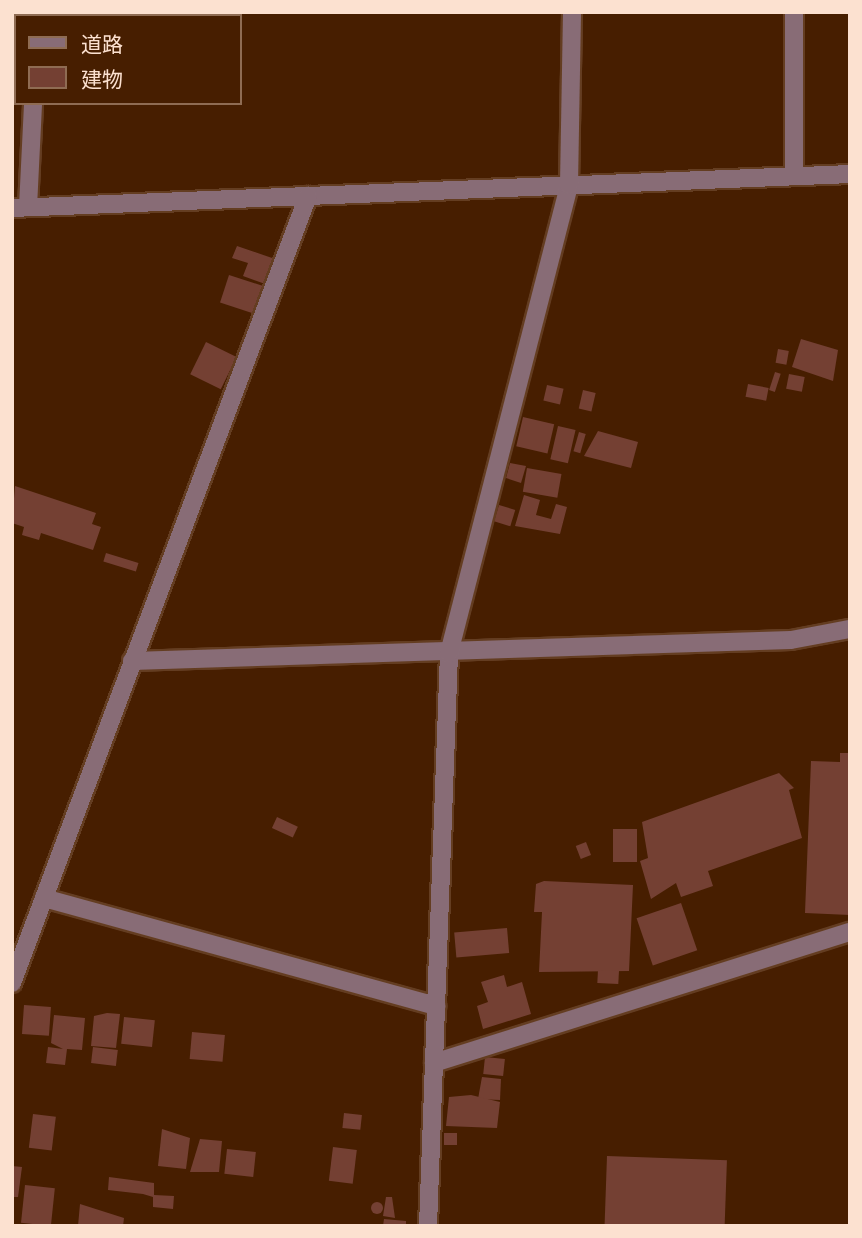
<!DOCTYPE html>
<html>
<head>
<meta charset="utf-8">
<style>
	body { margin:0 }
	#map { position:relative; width:862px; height:1238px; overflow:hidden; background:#471e00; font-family:Ubuntu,"Noto Sans JP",sans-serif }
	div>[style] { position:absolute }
	.building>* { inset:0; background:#744033; transform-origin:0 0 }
	.round { border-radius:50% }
	.roads { filter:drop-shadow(2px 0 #643d21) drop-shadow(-2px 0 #643d21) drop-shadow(0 2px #643d21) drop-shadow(0 -2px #643d21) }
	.minor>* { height:18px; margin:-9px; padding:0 9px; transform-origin:9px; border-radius:9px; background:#886c76 }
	span { translate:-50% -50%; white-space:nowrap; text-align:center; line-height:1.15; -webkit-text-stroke:7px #471e00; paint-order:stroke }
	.frame { position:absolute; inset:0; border:14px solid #fce1d0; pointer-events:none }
	.legend { position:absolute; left:14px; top:14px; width:228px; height:91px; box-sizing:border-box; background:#471e00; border:2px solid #8f6c53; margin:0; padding:9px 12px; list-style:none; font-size:21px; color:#fce1d0 }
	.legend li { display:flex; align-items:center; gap:14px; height:35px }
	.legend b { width:35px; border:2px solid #8f6c53 }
</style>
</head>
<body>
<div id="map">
	<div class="building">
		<div style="clip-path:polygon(237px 246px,278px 260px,268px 285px,243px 276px,248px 263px,232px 258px)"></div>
		<div style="left:229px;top:275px;width:36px;height:29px;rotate:18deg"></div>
		<div style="clip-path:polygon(801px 339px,838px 350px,833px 381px,792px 367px)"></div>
		<div style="left:206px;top:342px;width:34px;height:36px;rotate:26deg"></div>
		<div style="left:778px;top:349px;width:11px;height:14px;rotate:10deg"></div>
		<div style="left:775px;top:372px;width:6px;height:19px;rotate:18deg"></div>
		<div style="left:789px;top:374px;width:16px;height:15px;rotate:11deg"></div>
		<div style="left:748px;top:384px;width:21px;height:13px;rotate:11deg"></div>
		<div style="left:547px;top:385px;width:17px;height:16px;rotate:13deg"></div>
		<div style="left:583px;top:390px;width:13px;height:19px;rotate:13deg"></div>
		<div style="left:523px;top:417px;width:32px;height:30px;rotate:13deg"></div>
		<div style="left:558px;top:426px;width:18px;height:34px;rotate:13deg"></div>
		<div style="clip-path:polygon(598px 431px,638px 442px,631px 468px,584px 456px)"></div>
		<div style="left:579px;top:432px;width:7px;height:20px;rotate:16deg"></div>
		<div style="clip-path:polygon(510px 463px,526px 466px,521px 483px,506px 478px)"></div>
		<div style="left:527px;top:468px;width:35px;height:24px;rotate:10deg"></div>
		<div style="clip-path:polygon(15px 486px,96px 513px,92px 524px,101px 527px,93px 550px,41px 533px,39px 540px,22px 535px,24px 527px,12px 523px)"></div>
		<div style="clip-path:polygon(524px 495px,540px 500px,536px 515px,551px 519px,556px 504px,567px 507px,560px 534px,515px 526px)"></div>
		<div style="left:499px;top:505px;width:17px;height:17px;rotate:17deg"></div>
		<div style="left:106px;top:553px;width:34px;height:9px;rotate:17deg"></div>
		<div style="clip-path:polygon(840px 753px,850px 753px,850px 915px,805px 913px,811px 761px,840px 762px)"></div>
		<div style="clip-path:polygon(779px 773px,794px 788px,789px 790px,802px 838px,708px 871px,713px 886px,681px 897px,676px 883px,651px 899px,640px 861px,648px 858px,642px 822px)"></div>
		<div style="left:277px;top:817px;width:23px;height:12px;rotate:25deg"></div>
		<div style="left:613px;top:829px;width:24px;height:33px"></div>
		<div style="left:586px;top:842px;width:14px;height:11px;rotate:69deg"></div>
		<div style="clip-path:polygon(544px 881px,633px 885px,629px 971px,539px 972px,542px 912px,534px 912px,536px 884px)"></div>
		<div style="left:681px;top:903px;width:50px;height:47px;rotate:71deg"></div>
		<div style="left:507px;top:928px;width:25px;height:53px;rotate:85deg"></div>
		<div style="left:598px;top:970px;width:21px;height:13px;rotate:3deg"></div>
		<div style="clip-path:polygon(504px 975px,507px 987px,522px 982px,531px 1014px,483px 1029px,477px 1006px,488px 1002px,481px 982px)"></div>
		<div style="left:24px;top:1005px;width:27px;height:29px;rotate:4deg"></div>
		<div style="clip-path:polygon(107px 1013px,120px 1014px,116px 1048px,91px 1046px,94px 1016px)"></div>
		<div style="clip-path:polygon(54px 1015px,85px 1018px,82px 1050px,67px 1049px,65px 1065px,46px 1063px,48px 1047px,63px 1049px,51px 1043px)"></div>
		<div style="left:124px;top:1017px;width:31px;height:27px;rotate:6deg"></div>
		<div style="left:192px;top:1032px;width:33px;height:27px;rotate:5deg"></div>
		<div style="left:93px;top:1047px;width:25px;height:16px;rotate:7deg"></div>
		<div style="left:485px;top:1057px;width:20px;height:17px;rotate:6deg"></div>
		<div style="clip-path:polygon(482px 1077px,501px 1079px,500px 1100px,478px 1099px)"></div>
		<div style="clip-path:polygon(471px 1095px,500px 1102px,497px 1128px,446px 1126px,449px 1097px)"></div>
		<div style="left:344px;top:1113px;width:18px;height:15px;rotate:6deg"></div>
		<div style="left:33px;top:1114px;width:23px;height:34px;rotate:7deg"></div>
		<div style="clip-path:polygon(162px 1129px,190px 1138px,186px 1169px,158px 1166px)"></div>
		<div style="left:444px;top:1133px;width:13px;height:12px"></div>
		<div style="clip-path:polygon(200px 1139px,222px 1141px,219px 1172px,190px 1172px)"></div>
		<div style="left:333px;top:1147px;width:24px;height:34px;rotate:7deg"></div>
		<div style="left:227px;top:1149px;width:29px;height:25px;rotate:6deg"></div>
		<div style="left:607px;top:1156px;width:120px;height:70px;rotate:2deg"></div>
		<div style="clip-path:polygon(12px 1166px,22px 1167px,18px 1197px,12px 1197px)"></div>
		<div style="clip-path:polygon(109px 1177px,154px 1183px,154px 1195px,174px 1196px,173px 1209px,153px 1207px,153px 1197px,143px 1194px,108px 1190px)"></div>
		<div style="left:25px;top:1185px;width:30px;height:38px;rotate:6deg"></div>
		<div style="clip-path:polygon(386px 1197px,392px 1197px,395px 1218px,383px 1216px)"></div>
		<div class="round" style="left:371px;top:1202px;width:12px;height:12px"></div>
		<div style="clip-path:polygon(80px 1204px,124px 1218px,123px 1226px,78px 1226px)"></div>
		<div style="clip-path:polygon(384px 1219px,406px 1221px,406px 1226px,383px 1226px)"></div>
	</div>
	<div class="roads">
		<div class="minor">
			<div style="left:794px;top:12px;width:162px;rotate:90deg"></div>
			<div style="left:36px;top:16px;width:4px;rotate:-76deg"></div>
			<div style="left:28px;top:207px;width:104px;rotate:-87.2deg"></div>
			<div style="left:12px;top:208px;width:839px;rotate:-2.32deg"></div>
			<div style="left:132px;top:661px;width:659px;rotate:-1.83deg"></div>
			<div style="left:791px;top:640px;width:60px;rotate:-10.6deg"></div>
			<div style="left:44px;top:898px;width:407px;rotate:15.4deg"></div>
			<div style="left:12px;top:983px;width:841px;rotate:-69.39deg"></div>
			<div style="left:434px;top:1063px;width:436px;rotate:-17.5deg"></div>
			<div style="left:428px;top:1226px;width:573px;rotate:-87.9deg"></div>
			<div style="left:449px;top:653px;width:483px;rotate:-75.6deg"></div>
			<div style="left:569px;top:185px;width:173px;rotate:-89deg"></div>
		</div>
	</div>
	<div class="frame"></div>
	<ul class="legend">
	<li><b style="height:9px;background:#886c76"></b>道路</li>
	<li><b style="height:19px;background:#744033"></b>建物</li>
	</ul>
</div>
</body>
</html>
